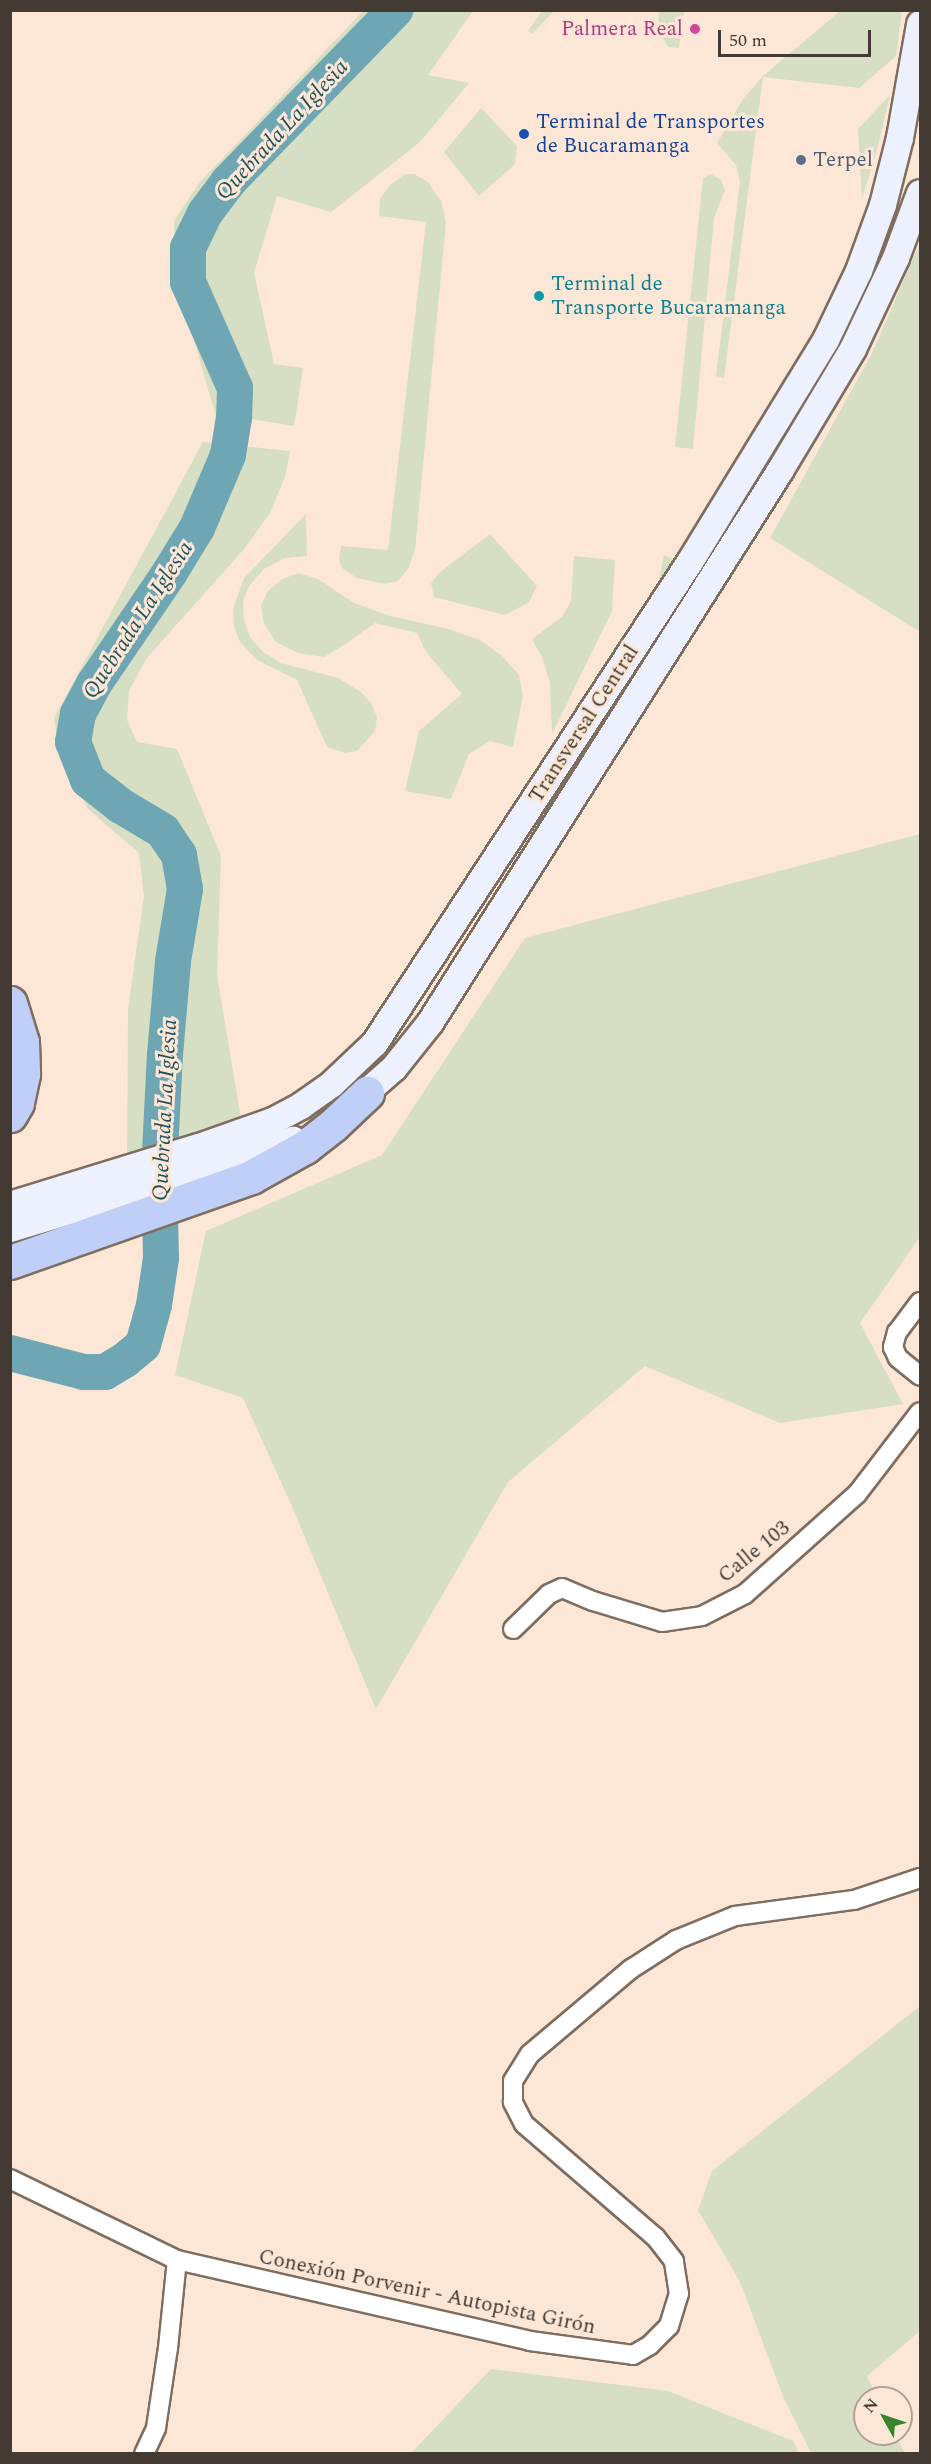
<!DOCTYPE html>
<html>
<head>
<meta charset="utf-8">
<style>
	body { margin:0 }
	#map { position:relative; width:931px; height:2464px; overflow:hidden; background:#fce7d7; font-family:Spectral,serif }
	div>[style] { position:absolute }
	.green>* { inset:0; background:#d6dec3 }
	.river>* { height:36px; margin:-18px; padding:0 18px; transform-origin:18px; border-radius:18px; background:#6ea7b3 }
	.roads { filter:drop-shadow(2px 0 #7f6d5f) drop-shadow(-2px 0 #7f6d5f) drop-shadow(0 2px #7f6d5f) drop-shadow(0 -2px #7f6d5f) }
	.street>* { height:18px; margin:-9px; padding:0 9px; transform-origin:9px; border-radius:9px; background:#fff }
	.secondary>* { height:26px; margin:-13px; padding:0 13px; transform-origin:13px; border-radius:13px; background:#ecf1fd }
	.highway>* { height:33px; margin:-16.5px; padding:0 16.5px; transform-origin:16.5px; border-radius:16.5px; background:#bfcff7 }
	.dots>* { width:16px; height:16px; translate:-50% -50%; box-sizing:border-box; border:3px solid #fce7d7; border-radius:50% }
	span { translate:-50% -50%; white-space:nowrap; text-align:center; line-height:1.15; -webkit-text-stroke:6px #fce7d7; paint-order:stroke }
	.hotel-label { font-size:21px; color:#b23c85 }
	.right { translate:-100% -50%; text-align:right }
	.transit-label { font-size:21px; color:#164399 }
	.left { translate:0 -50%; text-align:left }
	.service-label { font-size:21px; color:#4e5e75 }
	.culture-label { font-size:21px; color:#0d838f }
	.street-label { font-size:21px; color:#423a33 }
	.water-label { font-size:22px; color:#1f515b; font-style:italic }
	.frame { position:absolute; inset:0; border:12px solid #423a33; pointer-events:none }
	.north { position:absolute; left:853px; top:2386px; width:60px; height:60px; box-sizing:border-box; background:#fce7d7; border:2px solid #b2a295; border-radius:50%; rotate:310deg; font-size:16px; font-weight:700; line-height:24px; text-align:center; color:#423a33 }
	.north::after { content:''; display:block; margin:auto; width:21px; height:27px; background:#39832b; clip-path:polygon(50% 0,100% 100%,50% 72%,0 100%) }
	.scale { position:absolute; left:718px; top:30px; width:153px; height:27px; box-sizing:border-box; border:3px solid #423a33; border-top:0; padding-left:8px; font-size:18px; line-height:21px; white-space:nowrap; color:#423a33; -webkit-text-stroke:4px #fce7d7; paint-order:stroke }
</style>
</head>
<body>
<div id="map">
	<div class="green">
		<div style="clip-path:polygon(363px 11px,473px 11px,428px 75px,469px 83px,420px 142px,331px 212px,277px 196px,254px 273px,274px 364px,303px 368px,294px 426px,215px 413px,174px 270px,174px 221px,199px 183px)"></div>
		<div style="clip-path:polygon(542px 11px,554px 11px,532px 34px,528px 31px)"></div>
		<div style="clip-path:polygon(659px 11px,684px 11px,679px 48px,668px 47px,658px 29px)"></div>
		<div style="clip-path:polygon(840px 11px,902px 11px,896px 56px,859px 88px,763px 77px,724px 378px,716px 376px,740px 182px,736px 165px,717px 143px,743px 99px,763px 76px)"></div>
		<div style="clip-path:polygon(890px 95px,877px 150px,862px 199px,858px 129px)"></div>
		<div style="clip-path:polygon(481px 108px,517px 146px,515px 164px,479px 196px,444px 152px)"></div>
		<div style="clip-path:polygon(405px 174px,414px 174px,428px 182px,441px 201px,446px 222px,415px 550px,408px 569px,398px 581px,384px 584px,357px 578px,342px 568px,339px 560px,341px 546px,388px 550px,426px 222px,379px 216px,380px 199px,390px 185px)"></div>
		<div style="clip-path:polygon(711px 174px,721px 180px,725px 190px,714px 218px,693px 449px,675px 447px,703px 178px)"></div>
		<div style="clip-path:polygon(920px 243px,920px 632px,770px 538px,871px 355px)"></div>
		<div style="clip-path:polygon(203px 442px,290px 451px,285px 477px,270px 513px,245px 548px,146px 659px,129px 691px,127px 720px,137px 742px,177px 749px,221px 856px,217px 976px,241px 1118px,127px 1157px,128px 1009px,144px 896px,139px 853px,88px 809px,60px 757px,54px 718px)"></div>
		<div style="clip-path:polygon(306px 514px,307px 556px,285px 558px,264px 569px,249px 586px,243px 601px,244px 620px,250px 637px,263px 652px,281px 663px,338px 678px,361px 692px,371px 703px,377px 717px,375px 731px,357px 751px,346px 753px,327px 747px,297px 680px,257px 660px,240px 642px,234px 627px,233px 609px,244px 578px)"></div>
		<div style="clip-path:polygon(490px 534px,537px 586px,529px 602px,505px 615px,434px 597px,431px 583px,439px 573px)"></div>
		<div style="clip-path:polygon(664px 555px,675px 560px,657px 589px)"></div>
		<div style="clip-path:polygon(574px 556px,615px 560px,612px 611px,552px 734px,550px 683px,542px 657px,532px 639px,562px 617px,571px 601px)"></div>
		<div style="clip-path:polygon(299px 573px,318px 579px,354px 603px,390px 616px,445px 628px,480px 640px,502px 656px,519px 675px,523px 696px,513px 747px,490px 741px,469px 754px,451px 799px,405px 791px,419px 731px,462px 694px,426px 652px,417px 633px,375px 623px,344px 645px,324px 657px,298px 653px,276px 642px,264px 624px,261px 606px,268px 591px,282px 579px)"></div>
		<div style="clip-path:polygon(920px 834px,920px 1237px,860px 1323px,903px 1404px,780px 1423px,645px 1366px,508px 1482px,376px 1709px,294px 1511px,243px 1398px,175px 1375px,206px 1231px,382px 1155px,525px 938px)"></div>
		<div style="clip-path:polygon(920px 2006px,920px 2331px,867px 2376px,877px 2398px,865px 2398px,865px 2434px,895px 2434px,905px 2453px,811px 2453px,784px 2399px,740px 2282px,698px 2210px,712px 2171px)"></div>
		<div style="clip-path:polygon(491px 2369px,668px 2391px,793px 2441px,799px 2453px,411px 2453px)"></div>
	</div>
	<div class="river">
		<div style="left:10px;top:1353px;width:76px;rotate:14.4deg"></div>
		<div style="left:84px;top:1372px;width:21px"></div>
		<div style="left:105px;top:1372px;width:23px;rotate:-31deg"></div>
		<div style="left:125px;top:1360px;width:23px;rotate:-40deg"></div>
		<div style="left:143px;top:1345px;width:41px;rotate:-74.6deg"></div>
		<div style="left:154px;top:1305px;width:48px;rotate:-81.5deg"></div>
		<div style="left:161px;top:1258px;width:86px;rotate:-91.3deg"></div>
		<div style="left:159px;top:1172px;width:117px;rotate:-87.1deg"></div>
		<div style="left:165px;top:1055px;width:94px;rotate:-85.1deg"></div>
		<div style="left:173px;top:961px;width:73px;rotate:-80.5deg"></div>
		<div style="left:185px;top:889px;width:35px;rotate:-100deg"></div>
		<div style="left:179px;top:855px;width:29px;rotate:-124deg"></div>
		<div style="left:163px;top:831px;width:49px;rotate:-149.2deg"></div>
		<div style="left:121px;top:806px;width:42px;rotate:-141.8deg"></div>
		<div style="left:88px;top:780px;width:41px;rotate:-111.5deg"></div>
		<div style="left:73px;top:742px;width:28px;rotate:-80deg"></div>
		<div style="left:78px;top:714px;width:34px;rotate:-62deg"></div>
		<div style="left:94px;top:684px;width:135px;rotate:-55.8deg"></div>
		<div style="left:170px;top:572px;width:52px;rotate:-58.5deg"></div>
		<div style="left:197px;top:528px;width:79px;rotate:-67deg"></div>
		<div style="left:228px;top:455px;width:36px;rotate:-81deg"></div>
		<div style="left:234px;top:419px;width:31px;rotate:-88deg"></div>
		<div style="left:235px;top:388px;width:116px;rotate:-113.9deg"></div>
		<div style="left:188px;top:282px;width:34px;rotate:-90deg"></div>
		<div style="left:188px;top:248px;width:39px;rotate:-64deg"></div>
		<div style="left:205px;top:213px;width:39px;rotate:-53deg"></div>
		<div style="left:228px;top:182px;width:240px;rotate:-45.8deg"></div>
	</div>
	<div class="roads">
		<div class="street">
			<div style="left:920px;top:1302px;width:38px;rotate:127deg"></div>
			<div style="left:897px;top:1332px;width:16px;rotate:105deg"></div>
			<div style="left:893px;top:1347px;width:12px;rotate:66deg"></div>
			<div style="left:898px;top:1358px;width:28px;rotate:39deg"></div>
			<div style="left:513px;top:1629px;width:50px;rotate:-44.2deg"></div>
			<div style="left:549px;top:1594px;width:14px;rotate:-25deg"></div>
			<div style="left:562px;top:1588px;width:34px;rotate:23deg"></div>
			<div style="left:593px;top:1601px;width:72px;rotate:16.9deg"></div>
			<div style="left:662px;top:1622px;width:40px;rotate:-8.5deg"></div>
			<div style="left:702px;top:1616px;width:48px;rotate:-27.1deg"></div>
			<div style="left:745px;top:1594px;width:150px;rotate:-41.8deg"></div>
			<div style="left:857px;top:1494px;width:103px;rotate:-52.5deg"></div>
			<div style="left:10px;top:2179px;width:186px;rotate:25.9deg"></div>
			<div style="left:177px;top:2260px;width:362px;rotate:12.9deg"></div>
			<div style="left:530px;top:2341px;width:104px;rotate:7.7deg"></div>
			<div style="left:633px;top:2355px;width:20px;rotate:-30deg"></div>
			<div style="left:650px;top:2345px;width:27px;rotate:-45deg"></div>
			<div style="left:669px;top:2326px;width:34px;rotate:-73deg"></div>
			<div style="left:679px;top:2294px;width:33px;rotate:-99deg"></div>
			<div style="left:674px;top:2261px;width:31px;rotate:-128deg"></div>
			<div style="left:655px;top:2237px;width:173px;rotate:-139.2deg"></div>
			<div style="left:524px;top:2124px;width:25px;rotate:-117deg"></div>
			<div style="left:513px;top:2102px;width:21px;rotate:-90deg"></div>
			<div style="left:513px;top:2081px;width:32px;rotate:-58deg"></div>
			<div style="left:530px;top:2054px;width:132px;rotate:-40.1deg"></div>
			<div style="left:631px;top:1969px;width:54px;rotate:-32.8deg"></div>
			<div style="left:676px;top:1940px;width:64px;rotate:-22.1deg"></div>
			<div style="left:735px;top:1916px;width:120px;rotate:-7.7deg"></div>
			<div style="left:854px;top:1900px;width:70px;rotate:-18.4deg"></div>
			<div style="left:144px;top:2454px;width:29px;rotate:-65deg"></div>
			<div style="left:156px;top:2428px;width:81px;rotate:-81.5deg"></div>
			<div style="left:168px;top:2348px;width:88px;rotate:-84.2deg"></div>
		</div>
		<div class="secondary">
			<div style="left:353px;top:1104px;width:55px;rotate:-41.3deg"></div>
			<div style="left:394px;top:1068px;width:58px;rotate:-51.3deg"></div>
			<div style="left:430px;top:1023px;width:654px;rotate:-57.62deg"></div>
			<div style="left:780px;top:471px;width:142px;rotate:-59.1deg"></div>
			<div style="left:853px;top:349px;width:101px;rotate:-64.7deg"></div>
			<div style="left:896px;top:258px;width:69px;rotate:-69.7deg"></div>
			<div style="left:10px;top:1205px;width:198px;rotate:-17.1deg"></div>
			<div style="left:199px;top:1147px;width:78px;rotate:-19.4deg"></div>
			<div style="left:273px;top:1121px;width:32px;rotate:-28deg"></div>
			<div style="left:301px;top:1106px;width:38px;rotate:-35deg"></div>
			<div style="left:332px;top:1084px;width:59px;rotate:-43.6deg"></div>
			<div style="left:375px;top:1043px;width:575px;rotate:-56.78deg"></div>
			<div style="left:690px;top:562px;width:260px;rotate:-58.5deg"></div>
			<div style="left:826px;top:340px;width:76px;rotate:-64.4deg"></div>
			<div style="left:859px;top:271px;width:70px;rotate:-70deg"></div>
			<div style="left:883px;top:205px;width:69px;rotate:-75.8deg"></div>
			<div style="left:900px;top:138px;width:116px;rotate:-80deg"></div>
			<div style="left:10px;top:1229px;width:238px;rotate:-16.8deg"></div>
			<div style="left:238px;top:1160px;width:59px;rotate:-20deg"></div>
		</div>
		<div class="highway">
			<div style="left:10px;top:1003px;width:41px;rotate:72.9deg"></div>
			<div style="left:22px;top:1042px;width:32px;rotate:88deg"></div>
			<div style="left:23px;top:1074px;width:30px;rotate:102deg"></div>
			<div style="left:17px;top:1103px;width:14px;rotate:120deg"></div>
			<div style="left:10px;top:1262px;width:256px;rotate:-19.4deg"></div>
			<div style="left:251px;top:1177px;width:62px;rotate:-29.1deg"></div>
			<div style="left:305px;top:1147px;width:36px;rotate:-38deg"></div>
			<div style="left:333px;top:1125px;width:47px;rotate:-43.3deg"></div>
		</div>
	</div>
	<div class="dots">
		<div style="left:695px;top:29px;background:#d1479c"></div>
		<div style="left:524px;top:134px;background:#1a4fb4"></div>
		<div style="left:801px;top:160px;background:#5c6f8a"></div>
		<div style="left:539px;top:296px;background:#0f9aa8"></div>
	</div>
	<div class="hotel-label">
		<span class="right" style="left:683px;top:29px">Palmera Real</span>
	</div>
	<div class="transit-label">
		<span class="left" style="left:536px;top:134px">Terminal de Transportes<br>de Bucaramanga</span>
	</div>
	<div class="service-label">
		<span class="left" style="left:813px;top:160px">Terpel</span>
	</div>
	<div class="culture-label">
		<span class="left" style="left:551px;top:296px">Terminal de<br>Transporte Bucaramanga</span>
	</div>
	<div class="street-label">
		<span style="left:584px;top:724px;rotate:-57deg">Transversal Central</span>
		<span style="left:754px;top:1552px;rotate:-39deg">Calle 103</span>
		<span style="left:427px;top:2292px;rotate:12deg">Conexión Porvenir - Autopista Girón</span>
	</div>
	<div class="water-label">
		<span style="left:282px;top:130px;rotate:-47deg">Quebrada La Iglesia</span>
		<span style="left:138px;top:620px;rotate:-57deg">Quebrada La Iglesia</span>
		<span style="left:165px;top:1110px;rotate:-87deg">Quebrada La Iglesia</span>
	</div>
	<div class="frame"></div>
	<div class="north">N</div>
	<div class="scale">50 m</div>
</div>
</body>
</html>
